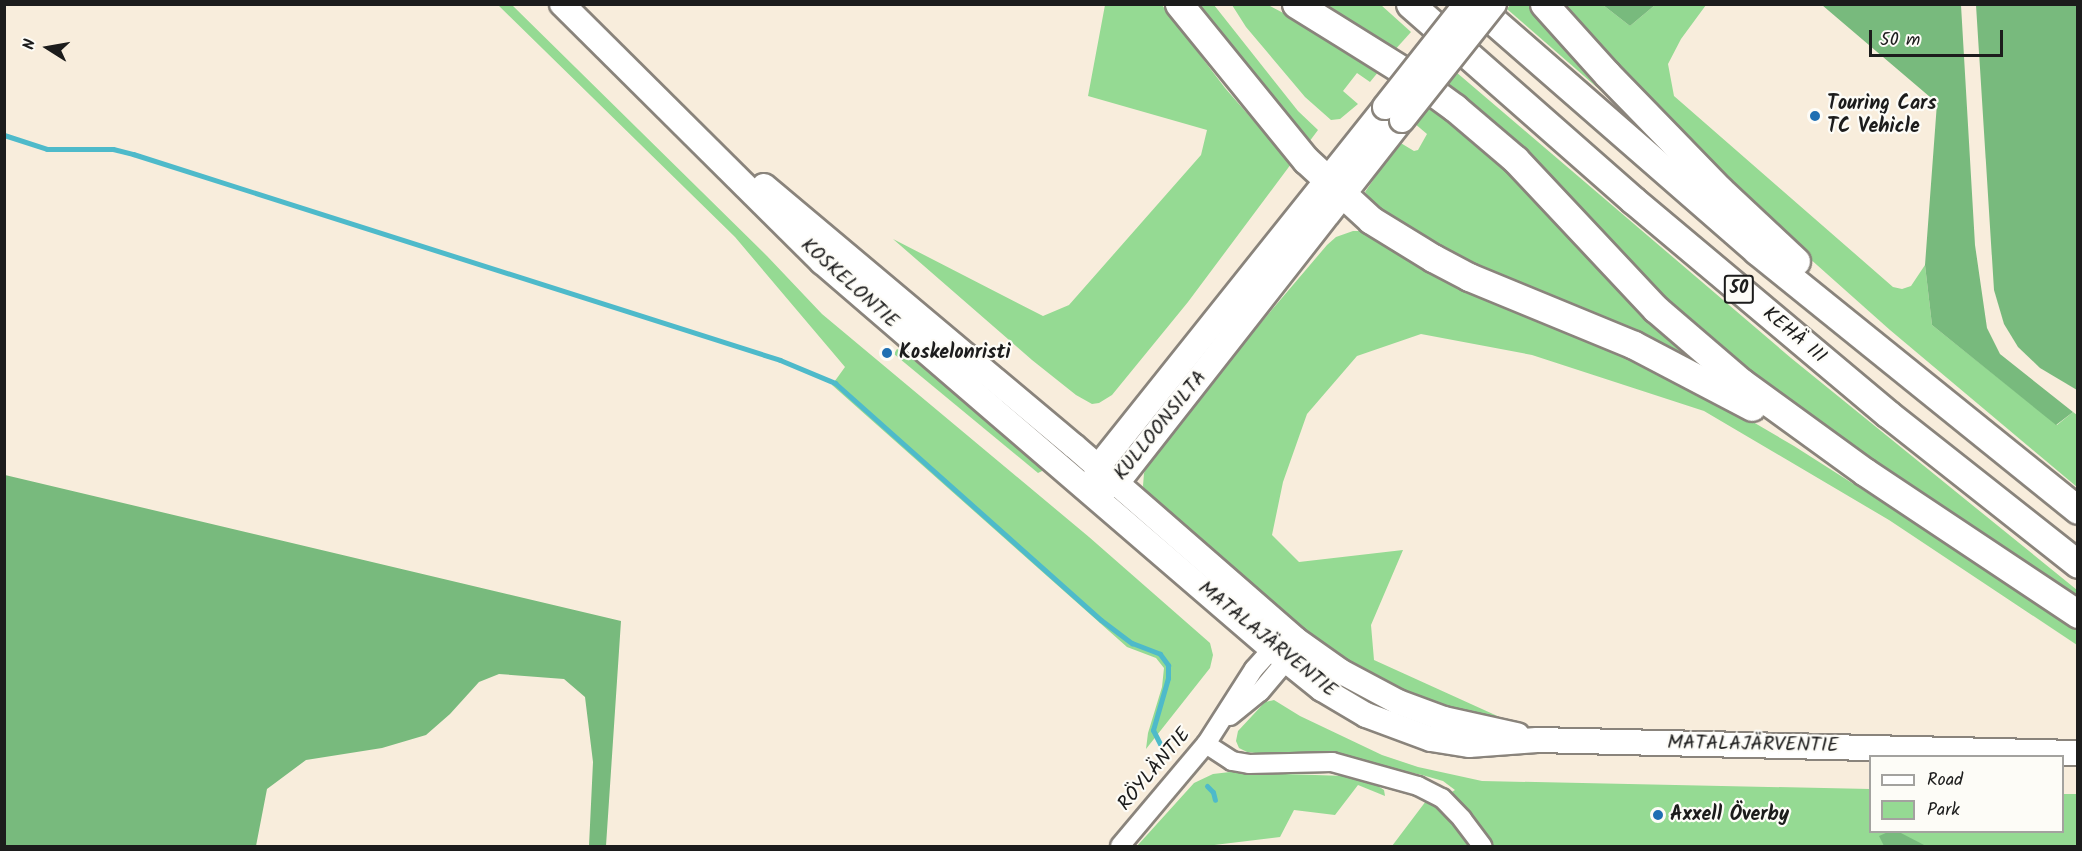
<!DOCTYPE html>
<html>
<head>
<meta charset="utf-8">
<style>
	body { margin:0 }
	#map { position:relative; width:2082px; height:851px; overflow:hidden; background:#f8eddc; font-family:Kalam,sans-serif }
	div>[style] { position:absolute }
	.green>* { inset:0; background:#95da93 }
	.forest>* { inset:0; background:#78ba7d }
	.stream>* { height:5px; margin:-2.5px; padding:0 2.5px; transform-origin:2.5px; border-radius:2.5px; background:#4ebaca }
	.roads { filter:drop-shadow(2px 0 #8a847c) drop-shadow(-2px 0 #8a847c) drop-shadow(0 2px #8a847c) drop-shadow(0 -2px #8a847c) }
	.minor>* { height:18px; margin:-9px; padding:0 9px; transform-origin:9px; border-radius:9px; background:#fff }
	.major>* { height:24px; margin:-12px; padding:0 12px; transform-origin:12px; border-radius:12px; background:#fff }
	.highway>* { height:27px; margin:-13.5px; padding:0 13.5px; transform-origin:13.5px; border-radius:13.5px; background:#fff }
	.bridges { filter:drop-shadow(2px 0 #8a847c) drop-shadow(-2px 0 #8a847c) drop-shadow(0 2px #8a847c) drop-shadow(0 -2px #8a847c) }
	.major-bridge>* { height:24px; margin:-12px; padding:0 12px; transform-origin:12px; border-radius:12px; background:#fff }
	.dots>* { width:16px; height:16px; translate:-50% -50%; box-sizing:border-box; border:3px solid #fdfcf7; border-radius:50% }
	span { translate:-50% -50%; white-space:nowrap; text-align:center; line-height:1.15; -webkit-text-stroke:4.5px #fdfcf7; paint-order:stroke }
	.shield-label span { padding:2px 4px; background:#fdfcf7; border:2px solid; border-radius:4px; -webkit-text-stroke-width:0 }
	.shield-label { font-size:18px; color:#1c1c1c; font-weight:700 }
	.poi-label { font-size:20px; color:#1c1c1c; font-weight:700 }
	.left { translate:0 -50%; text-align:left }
	.street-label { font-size:20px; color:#1c1c1c }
	.frame { position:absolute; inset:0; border:6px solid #1c1c1c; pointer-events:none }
	.legend { position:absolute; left:1869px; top:755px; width:195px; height:78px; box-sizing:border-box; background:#fdfcf7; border:2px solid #a3a29f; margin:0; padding:8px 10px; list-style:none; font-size:18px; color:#1c1c1c }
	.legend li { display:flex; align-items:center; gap:12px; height:30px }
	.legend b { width:30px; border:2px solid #a3a29f }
	.north { position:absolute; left:18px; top:18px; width:60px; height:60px; -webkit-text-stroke:4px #fdfcf7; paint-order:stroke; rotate:281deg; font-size:16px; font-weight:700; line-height:24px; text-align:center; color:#1c1c1c }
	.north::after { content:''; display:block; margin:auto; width:21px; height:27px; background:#1c1c1c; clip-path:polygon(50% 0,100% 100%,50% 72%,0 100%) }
	.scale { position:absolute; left:1869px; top:30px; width:134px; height:27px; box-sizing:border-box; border:3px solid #1c1c1c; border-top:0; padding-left:8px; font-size:18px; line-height:21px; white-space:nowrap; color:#1c1c1c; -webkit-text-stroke:4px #fdfcf7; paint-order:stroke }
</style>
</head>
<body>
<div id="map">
	<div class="green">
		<div style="clip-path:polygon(498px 5px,512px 5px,767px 256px,822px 314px,1089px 537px,1210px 643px,1213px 655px,1210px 668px,1146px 749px,1148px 733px,1162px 687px,1164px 668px,1156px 658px,1127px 647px,832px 385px,845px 367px,735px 237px)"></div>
		<div style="clip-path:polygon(1105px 5px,1162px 5px,1225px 88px,1291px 164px,1188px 302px,1112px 395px,1099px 403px,1092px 404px,1076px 395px,1032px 360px,893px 239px,1043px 316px,1069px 305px,1201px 155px,1207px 130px,1088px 96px)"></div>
		<div style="clip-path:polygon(1195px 5px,1214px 5px,1298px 111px,1318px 130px,1309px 142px)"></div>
		<div style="clip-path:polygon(1232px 5px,1268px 5px,1304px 24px,1379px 71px,1370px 82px,1357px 73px,1343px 91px,1358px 104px,1340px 119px,1331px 120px,1305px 97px,1246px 27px)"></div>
		<div style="clip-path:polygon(1317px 5px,1381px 5px,1411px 32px,1393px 52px)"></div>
		<div style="clip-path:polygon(1510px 5px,1528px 5px,1623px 110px,1507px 9px)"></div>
		<div style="clip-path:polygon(1557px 5px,1603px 5px,1630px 26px,1655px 5px,1706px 5px,1681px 39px,1668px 64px,1674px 96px,1893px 287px,1902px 289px,1911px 286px,1925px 265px,1932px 325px,2057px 425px,2073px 412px,2077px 415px,2077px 487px,1890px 330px,1726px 184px)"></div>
		<div style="clip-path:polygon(1456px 72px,1791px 358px,2077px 590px,2077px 601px,1727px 360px,1442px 88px)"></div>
		<div style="clip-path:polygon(1430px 106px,1491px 155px,1698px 363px,1694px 364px,1481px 271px,1380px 212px,1365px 192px,1399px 142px,1414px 151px,1418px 150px,1427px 134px,1414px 123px)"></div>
		<div style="clip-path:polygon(1353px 231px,1361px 231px,1626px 353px,1700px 391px,1794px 446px,2037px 601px,2077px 628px,2077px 645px,1889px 520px,1704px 411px,1532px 355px,1421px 334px,1357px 356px,1307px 414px,1283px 482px,1272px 535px,1299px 562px,1403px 550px,1371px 625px,1374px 660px,1526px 729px,1429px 708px,1364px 677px,1307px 638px,1147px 499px,1143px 486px,1144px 473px,1163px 438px,1327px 245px,1336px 237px)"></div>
		<div style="clip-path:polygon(897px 349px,928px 364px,1048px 468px,1038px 473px,894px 354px)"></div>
		<div style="clip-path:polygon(1274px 700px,1300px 716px,1382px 755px,1418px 767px,1482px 781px,1870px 789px,1870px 832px,2062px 832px,2063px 794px,2077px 794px,2077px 846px,1392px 846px,1426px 801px,1433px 804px,1455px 790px,1443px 781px,1422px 775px,1328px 754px,1264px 754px,1247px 752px,1239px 748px,1236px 741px,1238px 731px,1265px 702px)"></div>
		<div style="clip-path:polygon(1230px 772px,1345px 776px,1375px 784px,1384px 790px,1385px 796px,1358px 785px,1335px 815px,1294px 810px,1280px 837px,1206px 846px,1137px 846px,1194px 783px,1213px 774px)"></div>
	</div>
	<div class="forest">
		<div style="clip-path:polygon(1603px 5px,1655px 5px,1630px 26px)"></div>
		<div style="clip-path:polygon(1822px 5px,1961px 5px,1975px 245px,1987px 328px,2000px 354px,2073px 412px,2056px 425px,1932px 325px,1925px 265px,1937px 103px)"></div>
		<div style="clip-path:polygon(1976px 5px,2077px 5px,2077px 390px,2040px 368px,2018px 347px,2004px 324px,1994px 290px)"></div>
		<div style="clip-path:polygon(5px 475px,621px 621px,606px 846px,589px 846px,593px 762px,585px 697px,564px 679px,499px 674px,479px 682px,450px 714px,426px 735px,382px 748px,306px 760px,267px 789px,256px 846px,5px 846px)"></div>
		<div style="clip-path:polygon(1888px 832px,1899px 832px,1926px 846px,1884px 846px,1879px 836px)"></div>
	</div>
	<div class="stream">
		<div style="left:4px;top:135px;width:45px;rotate:18deg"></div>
		<div style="left:47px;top:149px;width:66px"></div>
		<div style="left:113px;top:149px;width:21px;rotate:14deg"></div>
		<div style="left:133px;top:154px;width:679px;rotate:17.66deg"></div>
		<div style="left:780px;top:360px;width:60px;rotate:22.7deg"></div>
		<div style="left:835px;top:383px;width:356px;rotate:41.7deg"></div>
		<div style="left:1101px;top:620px;width:39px;rotate:37deg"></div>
		<div style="left:1132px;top:643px;width:30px;rotate:21deg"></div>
		<div style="left:1160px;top:654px;width:14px;rotate:54deg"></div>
		<div style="left:1168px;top:665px;width:13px;rotate:90deg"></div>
		<div style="left:1168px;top:678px;width:54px;rotate:106.1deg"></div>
		<div style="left:1153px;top:730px;width:16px;rotate:63deg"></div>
		<div style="left:1207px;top:786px;width:8px;rotate:45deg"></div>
		<div style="left:1213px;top:792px;width:8px;rotate:76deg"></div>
	</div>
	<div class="roads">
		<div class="minor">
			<div style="left:1230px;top:716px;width:38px;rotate:-39deg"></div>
			<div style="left:1260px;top:692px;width:40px;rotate:-50deg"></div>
			<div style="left:1286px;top:661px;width:13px;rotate:-67deg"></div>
			<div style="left:1206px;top:744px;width:31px;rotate:33deg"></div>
			<div style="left:1232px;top:761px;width:17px;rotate:10deg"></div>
			<div style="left:1249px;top:764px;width:83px;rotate:-1.4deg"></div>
			<div style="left:1332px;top:762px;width:89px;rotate:15.6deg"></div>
			<div style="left:1418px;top:786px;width:27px;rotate:27deg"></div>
			<div style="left:1442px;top:798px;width:29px;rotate:46deg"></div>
			<div style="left:1462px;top:819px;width:34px;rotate:53deg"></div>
			<div style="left:1120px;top:846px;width:133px;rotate:-49.9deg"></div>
			<div style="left:1206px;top:744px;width:89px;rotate:-57.4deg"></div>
			<div style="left:1254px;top:669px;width:27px;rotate:-48deg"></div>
			<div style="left:1272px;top:649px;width:11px;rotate:-22deg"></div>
		</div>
		<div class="major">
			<div style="left:562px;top:4px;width:366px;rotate:44.8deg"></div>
			<div style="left:822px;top:262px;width:594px;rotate:40.7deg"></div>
			<div style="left:1272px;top:649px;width:64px;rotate:38.7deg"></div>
			<div style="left:1322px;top:689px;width:51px;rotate:30.6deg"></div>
			<div style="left:1366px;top:715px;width:69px;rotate:20.3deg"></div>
			<div style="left:1431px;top:739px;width:38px;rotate:9deg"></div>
			<div style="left:1469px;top:745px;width:68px;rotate:-4.2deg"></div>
			<div style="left:1537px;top:740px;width:541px;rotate:1.38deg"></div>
			<div style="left:764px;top:186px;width:405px;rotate:40deg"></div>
			<div style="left:1074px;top:446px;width:293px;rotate:41.1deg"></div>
			<div style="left:1295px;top:639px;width:55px;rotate:35.4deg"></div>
			<div style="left:1340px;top:671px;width:66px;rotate:28.1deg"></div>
			<div style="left:1398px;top:702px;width:49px;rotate:20.3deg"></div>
			<div style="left:1444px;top:719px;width:75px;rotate:12.4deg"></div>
			<div style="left:1094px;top:483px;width:16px;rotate:-76deg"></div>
			<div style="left:1098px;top:467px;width:460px;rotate:-51.4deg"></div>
			<div style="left:1102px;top:489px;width:16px;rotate:-22deg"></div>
			<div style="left:1117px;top:483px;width:462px;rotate:-51.9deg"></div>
		</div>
		<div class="highway">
			<div style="left:1179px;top:4px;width:201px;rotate:50.9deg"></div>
			<div style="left:1306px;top:160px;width:88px;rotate:42.7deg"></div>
			<div style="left:1371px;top:220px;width:73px;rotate:31.5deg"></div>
			<div style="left:1433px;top:258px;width:41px;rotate:27.8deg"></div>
			<div style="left:1469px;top:277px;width:178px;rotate:22.4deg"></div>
			<div style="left:1634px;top:345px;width:133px;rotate:27.7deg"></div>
			<div style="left:1296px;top:4px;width:131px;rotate:31.9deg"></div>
			<div style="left:1407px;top:73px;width:59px;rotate:36.1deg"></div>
			<div style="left:1455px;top:108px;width:79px;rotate:40.4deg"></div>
			<div style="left:1515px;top:159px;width:206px;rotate:46.8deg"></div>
			<div style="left:1656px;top:309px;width:112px;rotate:40.7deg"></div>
			<div style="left:1741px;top:382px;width:153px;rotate:36deg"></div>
			<div style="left:1865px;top:472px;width:256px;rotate:33.7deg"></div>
			<div style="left:1410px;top:4px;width:297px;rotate:41.3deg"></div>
			<div style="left:1633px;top:200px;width:333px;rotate:40deg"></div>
			<div style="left:1888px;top:414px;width:242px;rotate:38.3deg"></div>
			<div style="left:1474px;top:4px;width:376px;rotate:41.1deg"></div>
			<div style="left:1757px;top:251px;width:412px;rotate:38.9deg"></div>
			<div style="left:1544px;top:4px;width:94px;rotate:48deg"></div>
			<div style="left:1607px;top:74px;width:162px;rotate:45.8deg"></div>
			<div style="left:1720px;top:190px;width:104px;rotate:43.1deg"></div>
		</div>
	</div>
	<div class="bridges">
		<div class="major-bridge">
			<div style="left:1385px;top:107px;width:131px;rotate:-51.8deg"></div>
			<div style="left:1402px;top:120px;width:148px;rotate:-51.6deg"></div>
		</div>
	</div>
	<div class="dots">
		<div style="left:1815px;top:116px;background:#1f6fb2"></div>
		<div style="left:887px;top:353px;background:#1f6fb2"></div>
		<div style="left:1658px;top:815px;background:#1f6fb2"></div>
	</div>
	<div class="shield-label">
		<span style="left:1739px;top:289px">50</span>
	</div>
	<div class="poi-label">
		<span class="left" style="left:1827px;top:116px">Touring Cars<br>TC Vehicle</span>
		<span class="left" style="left:899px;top:353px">Koskelonristi</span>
		<span class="left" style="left:1670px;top:815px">Axxell Överby</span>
	</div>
	<div class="street-label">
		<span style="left:849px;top:284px;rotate:42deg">KOSKELONTIE</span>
		<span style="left:1794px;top:336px;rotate:40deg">KEHÄ III</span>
		<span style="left:1161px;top:426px;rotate:-51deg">KULLOONSILTA</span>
		<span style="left:1267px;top:640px;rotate:39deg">MATALAJÄRVENTIE</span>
		<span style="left:1753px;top:745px;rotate:1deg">MATALAJÄRVENTIE</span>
		<span style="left:1155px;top:770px;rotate:-50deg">RÖYLÄNTIE</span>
	</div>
	<div class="frame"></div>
	<ul class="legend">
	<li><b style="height:8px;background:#fff"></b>Road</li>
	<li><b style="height:16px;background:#95da93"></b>Park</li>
	</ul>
	<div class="north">N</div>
	<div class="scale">50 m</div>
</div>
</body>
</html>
